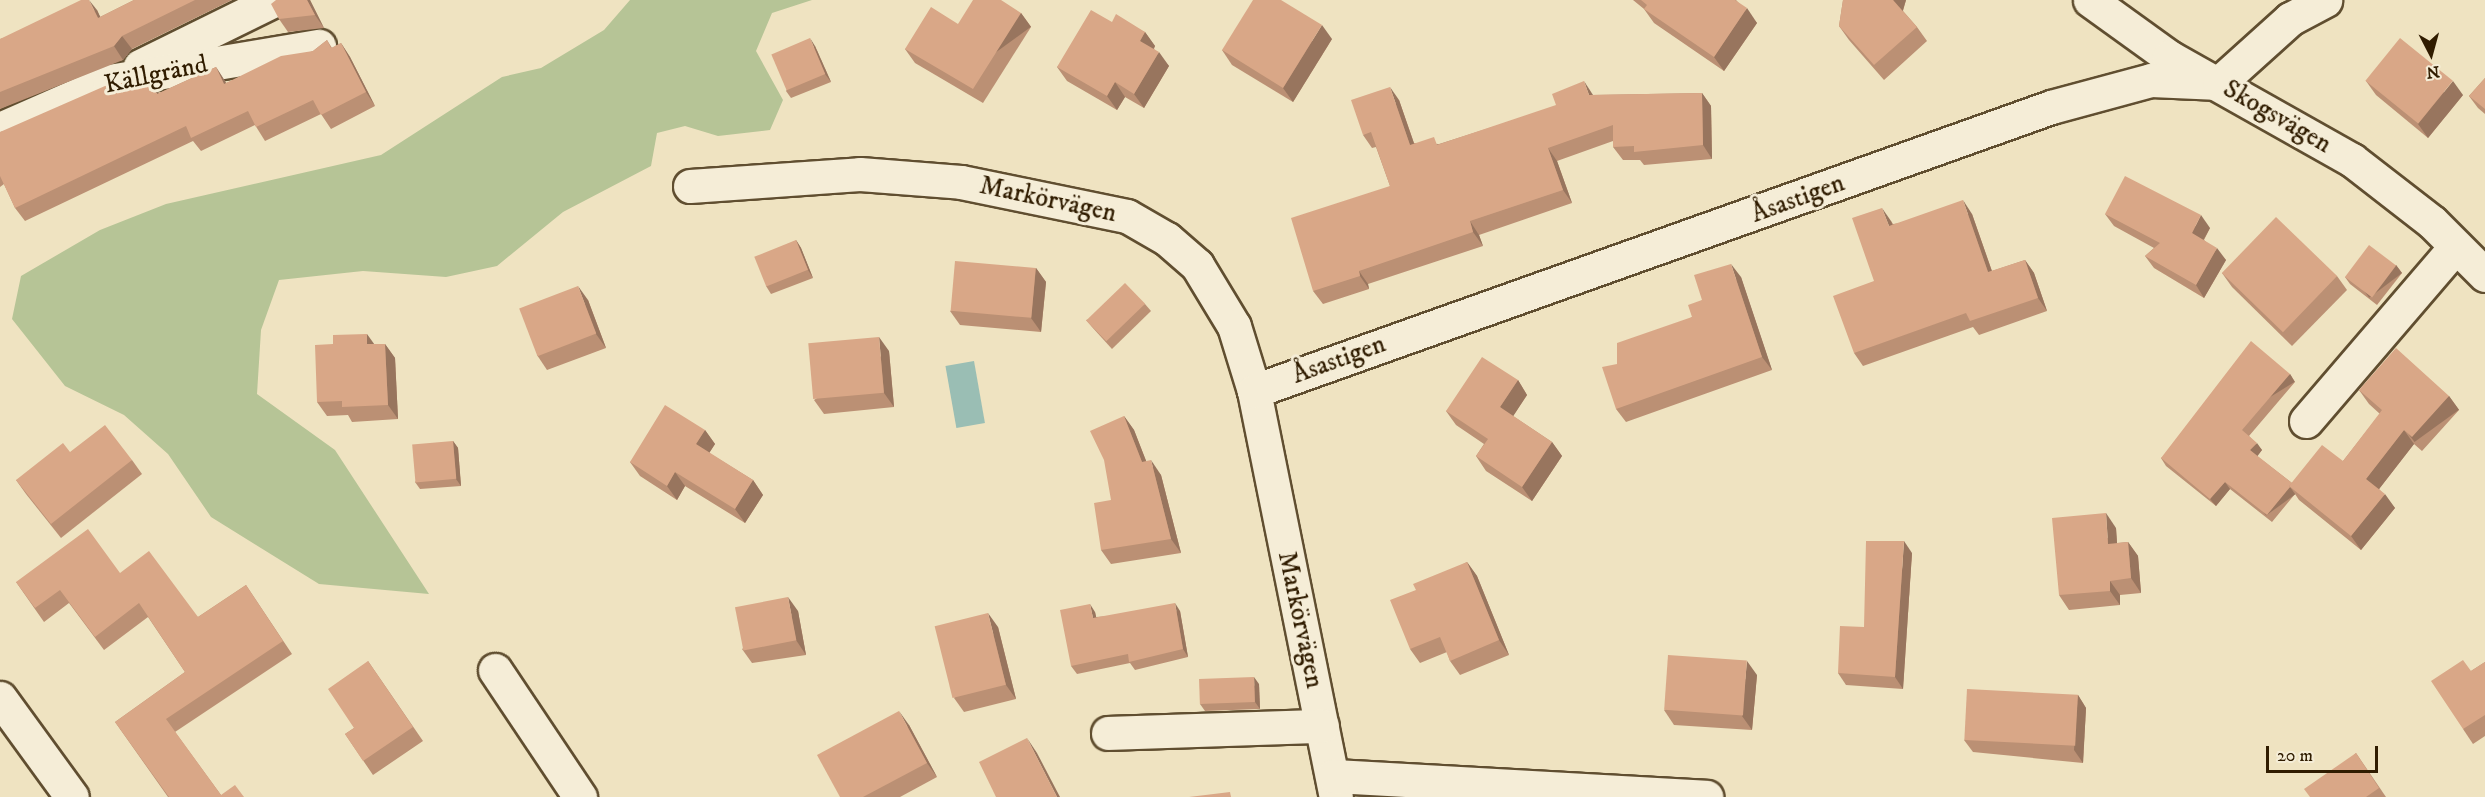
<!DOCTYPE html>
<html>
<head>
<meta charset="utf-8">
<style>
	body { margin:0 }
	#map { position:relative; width:2485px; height:797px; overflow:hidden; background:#efe3c1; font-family:"IM FELL DW Pica",serif }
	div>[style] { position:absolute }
	.green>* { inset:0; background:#b6c496 }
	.water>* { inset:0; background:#9abeb4; transform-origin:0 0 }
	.roads { filter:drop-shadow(2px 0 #604e30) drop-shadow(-2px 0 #604e30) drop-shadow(0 2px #604e30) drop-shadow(0 -2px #604e30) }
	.minor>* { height:33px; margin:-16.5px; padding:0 16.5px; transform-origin:16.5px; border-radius:16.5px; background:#f5edd7 }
	.wall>* { inset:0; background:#bb9074 }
	.shaded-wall>* { inset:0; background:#98755e; transform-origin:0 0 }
	.building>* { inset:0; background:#d9a787; transform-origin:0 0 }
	span { translate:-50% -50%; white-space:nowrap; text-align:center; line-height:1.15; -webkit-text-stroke:6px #f5edd7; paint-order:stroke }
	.street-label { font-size:26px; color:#301c00 }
	.north { position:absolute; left:2401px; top:24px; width:60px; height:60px; -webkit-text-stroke:4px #f5edd7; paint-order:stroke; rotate:174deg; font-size:16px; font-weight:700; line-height:24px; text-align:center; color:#301c00 }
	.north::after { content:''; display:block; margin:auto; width:21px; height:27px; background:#301c00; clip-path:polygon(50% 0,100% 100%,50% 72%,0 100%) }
	.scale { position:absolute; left:2266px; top:746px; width:112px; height:27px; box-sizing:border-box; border:3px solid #301c00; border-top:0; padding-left:8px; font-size:18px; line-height:21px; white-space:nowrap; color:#301c00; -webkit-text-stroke:4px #f5edd7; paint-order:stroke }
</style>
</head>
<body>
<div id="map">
	<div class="green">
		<div style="clip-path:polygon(630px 0,812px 0,772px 13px,756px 51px,783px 100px,770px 130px,718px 136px,685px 126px,657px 133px,651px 166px,563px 212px,497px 266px,446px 277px,363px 271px,279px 280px,261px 330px,257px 394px,335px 450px,429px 594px,319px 584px,211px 517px,168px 454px,124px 415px,65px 386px,12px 319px,21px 276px,100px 230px,166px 204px,381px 155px,502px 77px,541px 68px,604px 30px)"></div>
	</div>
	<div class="water">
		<div style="left:974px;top:361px;width:63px;height:29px;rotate:80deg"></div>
	</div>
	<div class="roads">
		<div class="minor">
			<div style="left:2090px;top:0;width:97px;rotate:35.8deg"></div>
			<div style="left:2169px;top:57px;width:210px;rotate:29.4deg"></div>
			<div style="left:2352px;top:160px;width:101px;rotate:37.8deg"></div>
			<div style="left:2432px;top:222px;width:75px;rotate:45deg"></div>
			<div style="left:140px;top:66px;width:149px;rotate:-26.2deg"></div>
			<div style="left:0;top:129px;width:119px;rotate:-23.8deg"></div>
			<div style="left:109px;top:81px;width:213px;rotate:-9.5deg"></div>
			<div style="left:690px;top:186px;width:170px;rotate:-4deg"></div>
			<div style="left:860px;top:174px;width:101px;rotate:4.5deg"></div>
			<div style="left:961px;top:182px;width:169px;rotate:11.6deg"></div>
			<div style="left:1127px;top:216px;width:46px;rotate:29.9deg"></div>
			<div style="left:1167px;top:239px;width:40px;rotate:41deg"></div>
			<div style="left:1197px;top:265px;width:71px;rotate:58.8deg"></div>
			<div style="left:1234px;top:326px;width:68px;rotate:72.9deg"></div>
			<div style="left:1254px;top:391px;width:414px;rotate:78.6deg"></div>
			<div style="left:1254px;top:391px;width:846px;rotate:-19.61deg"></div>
			<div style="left:2051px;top:107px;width:104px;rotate:-15.1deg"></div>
			<div style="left:2151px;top:80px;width:68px;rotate:2.5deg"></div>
			<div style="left:2219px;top:83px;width:96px;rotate:-42deg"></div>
			<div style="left:2290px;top:19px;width:40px;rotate:-28deg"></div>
			<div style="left:2306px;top:421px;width:230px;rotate:-49.4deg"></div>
			<div style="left:495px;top:670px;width:153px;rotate:56.2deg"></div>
			<div style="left:0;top:698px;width:122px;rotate:54deg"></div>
			<div style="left:1108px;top:733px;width:214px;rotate:-1.9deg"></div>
			<div style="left:1333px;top:776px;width:374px;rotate:3.2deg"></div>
		</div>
	</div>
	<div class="wall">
		<div style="clip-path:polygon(134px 0,232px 0,132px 49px,123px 60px,0 109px,0 39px,97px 10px,100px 17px)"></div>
		<div style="clip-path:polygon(276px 0,310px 0,324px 28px,288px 32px,279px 19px)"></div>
		<div style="clip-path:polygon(1633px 0,1736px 0,1757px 23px,1724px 71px,1654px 23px,1644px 9px)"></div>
		<div style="clip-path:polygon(1843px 0,1906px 0,1903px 11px,1917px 27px,1927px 41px,1884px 80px,1849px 40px,1839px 26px)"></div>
		<div style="clip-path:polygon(1021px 13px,1031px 27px,983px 103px,915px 63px,905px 49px,958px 24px)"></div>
		<div style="clip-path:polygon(1112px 22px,1145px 32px,1155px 46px,1154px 49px,1169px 66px,1144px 108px,1125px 97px,1117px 110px,1067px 81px,1057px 67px)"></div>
		<div style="clip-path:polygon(1332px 39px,1293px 102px,1232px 65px,1222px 50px)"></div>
		<div style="clip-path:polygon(327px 40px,332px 48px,341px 43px,350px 57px,375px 106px,331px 129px,321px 114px,265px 141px,255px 125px,201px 151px,193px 141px,25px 221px,15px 208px,4px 184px,0 187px,0 132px,159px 93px,216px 67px,226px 83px,313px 51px)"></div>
		<div style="clip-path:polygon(815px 46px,831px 82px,791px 98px,786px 91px)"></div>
		<div style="clip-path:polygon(2485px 78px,2485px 114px,2478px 108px,2469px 96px)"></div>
		<div style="clip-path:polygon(2366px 81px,2463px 95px,2428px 138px,2376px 95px)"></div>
		<div style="clip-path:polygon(1702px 93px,1711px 106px,1712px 159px,1644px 165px,1640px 160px,1623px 160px,1613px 147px,1613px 141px,1557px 161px,1572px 203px,1479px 235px,1483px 246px,1368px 284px,1369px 289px,1323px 304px,1313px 291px,1390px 186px,1376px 147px,1372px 148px,1363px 135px,1399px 100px,1414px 143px,1439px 144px,1593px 95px)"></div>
		<div style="clip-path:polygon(1972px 214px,1992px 271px,2025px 260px,2034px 273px,2047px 311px,1979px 335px,1973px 327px,1863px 366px,1854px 353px,1891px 221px,1893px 224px)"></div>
		<div style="clip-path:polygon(2105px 214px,2210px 228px,2204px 240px,2226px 260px,2204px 298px,2154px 268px,2145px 256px,2154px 248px,2114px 226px)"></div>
		<div style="clip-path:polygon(796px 240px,801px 248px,813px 278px,771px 294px,766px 286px)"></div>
		<div style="clip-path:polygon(2396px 265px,2402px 273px,2377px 305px,2350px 284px,2345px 277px)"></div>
		<div style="clip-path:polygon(1036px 268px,1046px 282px,1041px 332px,960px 325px,950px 311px)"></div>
		<div style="clip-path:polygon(2222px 273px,2337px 276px,2347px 290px,2292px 346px,2232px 287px)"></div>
		<div style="clip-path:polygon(1741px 277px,1772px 370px,1626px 422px,1616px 409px,1617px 364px,1692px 317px,1702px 300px)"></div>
		<div style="clip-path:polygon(588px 300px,606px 348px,547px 370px,537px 355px)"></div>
		<div style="clip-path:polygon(1145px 304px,1151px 311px,1112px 349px,1092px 327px,1086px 320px)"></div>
		<div style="clip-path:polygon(374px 344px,385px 344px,395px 358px,398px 419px,352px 422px,348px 415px,327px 416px,317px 402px)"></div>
		<div style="clip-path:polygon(889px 351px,894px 407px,824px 414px,814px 400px)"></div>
		<div style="clip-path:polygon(2290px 374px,2295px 382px,2249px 436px,2262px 450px,2257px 456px,2292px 483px,2343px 461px,2380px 414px,2369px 404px,2359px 390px,2449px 396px,2459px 410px,2422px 451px,2414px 444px,2379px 489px,2395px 508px,2361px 550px,2299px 500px,2295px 494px,2272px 522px,2230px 489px,2216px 506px,2166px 466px,2161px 458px)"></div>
		<div style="clip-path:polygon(1518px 380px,1527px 395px,1513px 416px,1552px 442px,1562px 456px,1532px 501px,1486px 471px,1476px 456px,1484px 444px,1456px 425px,1446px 411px)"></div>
		<div style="clip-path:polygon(1124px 416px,1134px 430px,1146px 461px,1161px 475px,1181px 553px,1111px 564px,1101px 550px,1111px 500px)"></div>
		<div style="clip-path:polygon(705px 430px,715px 444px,709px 453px,753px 480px,763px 495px,745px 523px,685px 486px,677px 500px,640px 476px,630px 462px)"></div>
		<div style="clip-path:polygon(453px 441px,458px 448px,461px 486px,420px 489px,415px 482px)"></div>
		<div style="clip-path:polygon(132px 460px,142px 474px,61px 538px,26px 494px,16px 480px)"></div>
		<div style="clip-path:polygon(2116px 528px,2117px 543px,2128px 542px,2138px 556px,2141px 593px,2120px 595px,2120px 605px,2069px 610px,2059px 595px)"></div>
		<div style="clip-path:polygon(1912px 553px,1903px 689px,1846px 685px,1838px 673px)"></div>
		<div style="clip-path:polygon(1467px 562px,1477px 576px,1509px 655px,1460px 675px,1450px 661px,1447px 652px,1420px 663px,1410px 649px,1416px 590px)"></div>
		<div style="clip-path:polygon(120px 573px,198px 617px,246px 585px,292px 654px,175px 732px,221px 795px,244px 797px,168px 797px,115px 722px,185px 672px,148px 617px,104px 650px,69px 603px,44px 622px,16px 582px)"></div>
		<div style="clip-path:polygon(798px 611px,806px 655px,752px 663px,742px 649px)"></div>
		<div style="clip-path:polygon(1180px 611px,1188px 657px,1135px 670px,1130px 663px,1077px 674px,1071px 666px,1095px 612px,1096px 617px)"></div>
		<div style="clip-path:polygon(998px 627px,1016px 699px,964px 712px,954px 698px)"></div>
		<div style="clip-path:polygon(368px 661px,423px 741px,373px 775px,345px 734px,354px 728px)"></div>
		<div style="clip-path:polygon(2485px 662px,2485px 736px,2473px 744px,2463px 729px,2471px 671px)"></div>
		<div style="clip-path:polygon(1757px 675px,1752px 730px,1674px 725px,1664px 710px)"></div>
		<div style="clip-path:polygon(1259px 684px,1260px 709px,1205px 711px,1200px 704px)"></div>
		<div style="clip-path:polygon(2078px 695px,2086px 708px,2083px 763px,1973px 752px,1964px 740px)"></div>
		<div style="clip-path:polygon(909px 725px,937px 777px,900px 797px,840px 797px)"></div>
		<div style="clip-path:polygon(2356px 753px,2386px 797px,2310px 797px)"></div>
	</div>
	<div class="shaded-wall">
		<div style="clip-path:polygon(89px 0,97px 10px,107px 31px,98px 18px)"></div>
		<div style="clip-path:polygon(307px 0,310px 0,324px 28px,315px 15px)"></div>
		<div style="clip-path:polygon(1893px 0,1906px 0,1902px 13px)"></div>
		<div style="clip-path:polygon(1747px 8px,1757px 23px,1724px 71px,1714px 57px)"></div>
		<div style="left:1021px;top:13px;width:17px;height:90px;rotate:54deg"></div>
		<div style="clip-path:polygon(1322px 25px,1332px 39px,1293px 102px,1283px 88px)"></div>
		<div style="clip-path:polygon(1145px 32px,1155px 46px,1150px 55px,1140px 41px)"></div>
		<div style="clip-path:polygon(122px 36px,132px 49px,123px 60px,114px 46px)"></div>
		<div style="clip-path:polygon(810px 38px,815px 46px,831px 82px,825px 74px)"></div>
		<div style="clip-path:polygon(341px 43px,350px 57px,375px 106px,366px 92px)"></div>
		<div style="clip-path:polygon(1159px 52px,1169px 66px,1144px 108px,1134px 94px)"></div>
		<div style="clip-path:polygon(216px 67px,225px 81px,233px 98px,224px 84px)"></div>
		<div style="clip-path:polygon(149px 78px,158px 92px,167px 108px,157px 94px)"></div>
		<div style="clip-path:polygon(1584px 81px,1593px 95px,1589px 95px)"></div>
		<div style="clip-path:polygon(2453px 81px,2463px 95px,2428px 138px,2418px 124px)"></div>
		<div style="clip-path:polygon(1115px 82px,1125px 97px,1117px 110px,1107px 96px)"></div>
		<div style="clip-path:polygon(1390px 87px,1399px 100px,1419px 158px,1410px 145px)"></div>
		<div style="clip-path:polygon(1702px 93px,1711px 106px,1712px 159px,1703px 145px)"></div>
		<div style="clip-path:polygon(1548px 148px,1557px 161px,1572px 203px,1563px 190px)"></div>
		<div style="clip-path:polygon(1963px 200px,1972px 214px,1997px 286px,1988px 272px)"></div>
		<div style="clip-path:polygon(1882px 208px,1891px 221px,1898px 239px,1889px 226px)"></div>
		<div style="clip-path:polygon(2201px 215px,2210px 228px,2200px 246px,2192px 233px)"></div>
		<div style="clip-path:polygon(1470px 221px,1479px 235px,1483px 246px,1473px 232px)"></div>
		<div style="clip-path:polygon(796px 240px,801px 248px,813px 278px,808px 270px)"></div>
		<div style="clip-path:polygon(2217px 248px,2226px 260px,2204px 298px,2196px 285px)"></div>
		<div style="clip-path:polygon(2025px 260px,2034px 273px,2047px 311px,2038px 298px)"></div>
		<div style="clip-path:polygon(1731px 264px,1741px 277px,1772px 370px,1762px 357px)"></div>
		<div style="left:2396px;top:265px;width:10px;height:41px;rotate:53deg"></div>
		<div style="clip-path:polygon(1036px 268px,1046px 282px,1041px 332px,1031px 318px)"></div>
		<div style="clip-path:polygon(1359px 271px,1368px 284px,1369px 289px,1360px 276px)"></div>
		<div style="clip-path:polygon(578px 286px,588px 300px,606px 348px,596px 334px)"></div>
		<div style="clip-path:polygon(367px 334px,377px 348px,367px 344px)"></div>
		<div style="clip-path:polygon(879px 337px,889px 351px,894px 407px,884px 393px)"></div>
		<div style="clip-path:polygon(385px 344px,395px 358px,398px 419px,388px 405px)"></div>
		<div style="left:2290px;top:374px;width:9px;height:74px;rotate:58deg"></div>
		<div style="clip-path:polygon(1518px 380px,1527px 395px,1510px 421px,1500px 407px)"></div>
		<div style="left:2449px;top:396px;width:17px;height:55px;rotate:54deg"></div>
		<div style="clip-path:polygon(1124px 416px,1134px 430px,1152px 476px,1142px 462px)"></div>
		<div style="clip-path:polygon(705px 430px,715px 444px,706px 458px,696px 444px)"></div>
		<div style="clip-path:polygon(2404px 430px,2414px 444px,2376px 493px,2366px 479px)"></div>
		<div style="clip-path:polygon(453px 441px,458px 448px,461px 486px,456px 479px)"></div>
		<div style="clip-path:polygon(1552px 442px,1562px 456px,1532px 501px,1522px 487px)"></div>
		<div style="clip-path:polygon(2257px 443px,2262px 450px,2256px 458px,2250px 450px)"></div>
		<div style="clip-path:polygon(1151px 460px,1161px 475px,1181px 553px,1171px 539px)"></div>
		<div style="clip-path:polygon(675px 472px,685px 486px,677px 500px,667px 486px)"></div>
		<div style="clip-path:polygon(753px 480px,763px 495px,745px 523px,735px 509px)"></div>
		<div style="clip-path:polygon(2225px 482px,2230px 489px,2216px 506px,2210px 499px)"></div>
		<div style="left:2290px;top:487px;width:9px;height:36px;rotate:54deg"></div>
		<div style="clip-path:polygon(2385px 494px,2395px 508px,2361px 550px,2351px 536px)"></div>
		<div style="clip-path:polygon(2106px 513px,2116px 528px,2118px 558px,2108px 544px)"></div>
		<div style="clip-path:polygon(1904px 541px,1912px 553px,1903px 689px,1895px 677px)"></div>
		<div style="clip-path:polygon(2128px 542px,2138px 556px,2141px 593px,2131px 578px)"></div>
		<div style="clip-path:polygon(1467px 562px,1477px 576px,1509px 655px,1499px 640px)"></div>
		<div style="clip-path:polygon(2110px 581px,2120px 595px,2120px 605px,2110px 591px)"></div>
		<div style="clip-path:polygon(788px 597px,798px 611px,806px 655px,796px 640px)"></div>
		<div style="clip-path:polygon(1175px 603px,1180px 611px,1188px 657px,1183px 649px)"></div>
		<div style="clip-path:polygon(1090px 604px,1095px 612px,1098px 625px,1093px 618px)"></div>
		<div style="clip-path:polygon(988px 613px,998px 627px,1016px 699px,1006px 685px)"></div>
		<div style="clip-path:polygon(1747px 661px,1757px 675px,1752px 730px,1742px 716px)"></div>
		<div style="clip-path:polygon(1254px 677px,1259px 684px,1260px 709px,1255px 702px)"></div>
		<div style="clip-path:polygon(2078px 695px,2086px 708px,2083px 763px,2074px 750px)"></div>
		<div style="clip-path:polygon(899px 711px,909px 725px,937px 777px,927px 763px)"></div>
		<div style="clip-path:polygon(1027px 738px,1037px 753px,1060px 797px,1057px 797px)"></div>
	</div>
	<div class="building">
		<div style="clip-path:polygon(81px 0,89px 0,98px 18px,134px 0,195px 0,122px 36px,114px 46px,0 92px,0 39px)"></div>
		<div style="clip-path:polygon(276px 0,307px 0,315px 15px,279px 19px,271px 4px)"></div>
		<div style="clip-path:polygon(973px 0,1001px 0,1021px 13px,973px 89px,905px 49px,931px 7px,958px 24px)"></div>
		<div style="clip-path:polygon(1253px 0,1281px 0,1322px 25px,1283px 88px,1222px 50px)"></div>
		<div style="clip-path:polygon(1641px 0,1735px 0,1747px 8px,1714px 57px,1644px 9px,1647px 5px)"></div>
		<div style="clip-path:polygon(1843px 0,1893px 0,1917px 27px,1874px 65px,1839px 26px)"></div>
		<div style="clip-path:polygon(1091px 10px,1112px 22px,1116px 14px,1145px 32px,1140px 41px,1159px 52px,1134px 94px,1115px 82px,1107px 96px,1057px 67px)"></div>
		<div style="left:810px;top:38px;width:39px;height:42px;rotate:67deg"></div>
		<div style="left:2400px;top:38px;width:68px;height:55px;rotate:39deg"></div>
		<div style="clip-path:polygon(327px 40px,331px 48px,341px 43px,366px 92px,321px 115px,313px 100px,256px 127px,248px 111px,191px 138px,186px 126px,15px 208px,0 176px,0 132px,105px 86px,149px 78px,157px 94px,216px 67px,224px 84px,281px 56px,313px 51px)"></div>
		<div style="clip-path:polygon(2485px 78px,2485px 109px,2469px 96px)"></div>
		<div style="clip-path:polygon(1584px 81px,1589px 95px,1702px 93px,1703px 145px,1634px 152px,1634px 146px,1613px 147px,1613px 125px,1548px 148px,1563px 190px,1470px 221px,1473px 232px,1359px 271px,1360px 276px,1313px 291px,1291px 218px,1390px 186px,1371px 132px,1363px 135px,1351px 100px,1390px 87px,1410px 145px,1434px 137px,1437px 145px,1556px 105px,1552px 94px)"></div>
		<div style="clip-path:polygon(2125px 176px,2201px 215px,2192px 233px,2217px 248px,2196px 285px,2145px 256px,2160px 243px,2105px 214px)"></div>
		<div style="clip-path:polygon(1963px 200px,1988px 272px,2025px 260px,2038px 298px,1970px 321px,1966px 313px,1854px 353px,1833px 296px,1874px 281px,1852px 218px,1882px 208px,1889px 226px)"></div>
		<div style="left:2276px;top:217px;width:85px;height:78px;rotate:44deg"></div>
		<div style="left:796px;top:240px;width:32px;height:45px;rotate:68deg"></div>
		<div style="left:2369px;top:245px;width:34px;height:40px;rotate:37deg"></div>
		<div style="left:955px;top:261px;width:81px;height:50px;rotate:5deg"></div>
		<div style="clip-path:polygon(1731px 264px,1762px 357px,1616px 409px,1602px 367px,1617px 364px,1617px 343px,1692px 317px,1688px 305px,1702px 300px,1694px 275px)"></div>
		<div style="left:1125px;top:283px;width:29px;height:54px;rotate:46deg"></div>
		<div style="left:578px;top:286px;width:51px;height:63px;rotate:69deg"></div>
		<div style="clip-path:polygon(367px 334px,367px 344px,385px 344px,388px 405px,342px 407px,342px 401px,317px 402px,315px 345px,333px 344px,333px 335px)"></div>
		<div style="left:879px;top:337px;width:56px;height:71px;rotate:85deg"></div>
		<div style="clip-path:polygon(2251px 341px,2290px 374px,2242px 430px,2257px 443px,2250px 450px,2292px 483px,2289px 486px,2290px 487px,2267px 515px,2225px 482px,2210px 499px,2161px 458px)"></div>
		<div style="clip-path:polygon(2396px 348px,2449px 396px,2412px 437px,2404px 430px,2366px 479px,2385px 494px,2351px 536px,2289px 486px,2322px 445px,2343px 461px,2382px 410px,2359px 390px)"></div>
		<div style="clip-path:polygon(1482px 357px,1518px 380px,1500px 407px,1552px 442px,1522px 487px,1476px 456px,1488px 439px,1446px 411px)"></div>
		<div style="clip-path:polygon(665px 405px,705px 430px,696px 444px,753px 480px,735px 509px,675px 472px,667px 486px,630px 462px)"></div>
		<div style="clip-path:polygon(1124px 416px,1142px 462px,1151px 460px,1171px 539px,1101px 550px,1094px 503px,1111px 500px,1104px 460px,1090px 431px)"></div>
		<div style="clip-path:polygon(105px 425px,132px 460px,51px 524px,16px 480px,63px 443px,70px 452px)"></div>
		<div style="left:453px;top:441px;width:38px;height:41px;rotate:85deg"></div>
		<div style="clip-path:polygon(2106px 513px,2108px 544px,2128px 542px,2131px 578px,2110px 581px,2110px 591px,2059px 595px,2052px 518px)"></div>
		<div style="clip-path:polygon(88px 529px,120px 573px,149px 551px,198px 617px,246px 585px,283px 641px,166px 719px,221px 795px,235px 785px,244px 797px,169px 797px,115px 722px,185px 672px,139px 603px,95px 637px,60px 590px,35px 608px,16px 582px)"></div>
		<div style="clip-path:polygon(1866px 541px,1904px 541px,1895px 677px,1838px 673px,1840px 626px,1864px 627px)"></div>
		<div style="clip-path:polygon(1467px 562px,1499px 640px,1450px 661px,1440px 637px,1410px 649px,1390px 600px,1416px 590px,1413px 584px)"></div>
		<div style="left:788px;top:597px;width:44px;height:54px;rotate:79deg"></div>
		<div style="clip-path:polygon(1175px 603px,1183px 649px,1129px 662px,1128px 654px,1071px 666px,1060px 610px,1090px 604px,1093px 618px)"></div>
		<div style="left:988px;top:613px;width:74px;height:55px;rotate:76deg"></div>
		<div style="left:1668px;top:655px;width:79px;height:55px;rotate:4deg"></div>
		<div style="clip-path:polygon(2463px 660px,2471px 671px,2485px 662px,2485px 715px,2463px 729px,2431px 681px)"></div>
		<div style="clip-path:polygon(368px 661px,413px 727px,363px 761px,345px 734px,354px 728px,328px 689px)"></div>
		<div style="left:1254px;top:677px;width:25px;height:55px;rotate:88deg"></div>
		<div style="left:1967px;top:689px;width:111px;height:51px;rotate:3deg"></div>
		<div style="clip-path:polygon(899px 711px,927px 763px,863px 797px,840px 797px,817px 755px)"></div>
		<div style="clip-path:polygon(1027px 738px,1057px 797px,996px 797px,979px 762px)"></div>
		<div style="clip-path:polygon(2356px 753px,2379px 788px,2366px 797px,2310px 797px,2304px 789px)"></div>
		<div style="clip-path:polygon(1230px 792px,1231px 797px,1189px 797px)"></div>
	</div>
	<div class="street-label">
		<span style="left:156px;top:75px;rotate:-12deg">Källgränd</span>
		<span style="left:2277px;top:117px;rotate:30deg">Skogsvägen</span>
		<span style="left:1798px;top:199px;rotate:-20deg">Åsastigen</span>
		<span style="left:1048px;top:200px;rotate:12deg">Markörvägen</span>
		<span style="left:1339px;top:360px;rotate:-20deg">Åsastigen</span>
		<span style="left:1300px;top:620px;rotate:78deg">Markörvägen</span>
	</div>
	<div class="north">N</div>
	<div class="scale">20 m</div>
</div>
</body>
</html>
